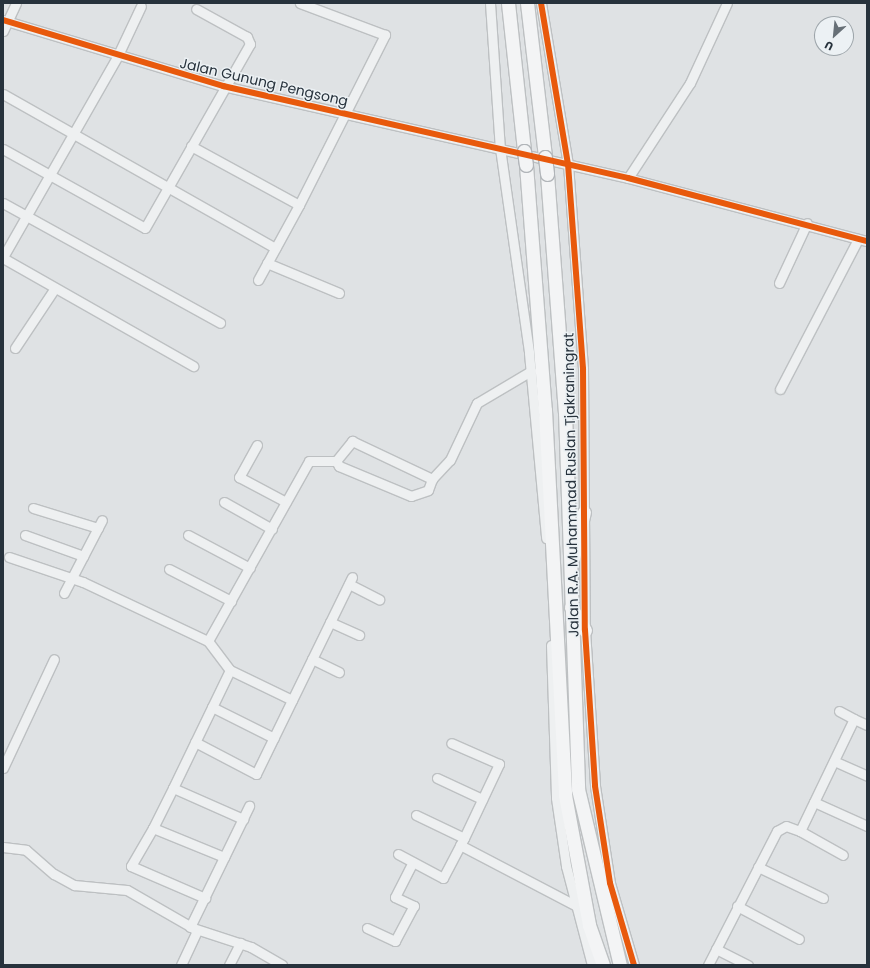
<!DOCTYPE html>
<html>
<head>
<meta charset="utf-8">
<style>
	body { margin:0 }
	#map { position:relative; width:870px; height:968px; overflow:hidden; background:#dfe2e4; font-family:Poppins,sans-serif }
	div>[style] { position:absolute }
	.roads { filter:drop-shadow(1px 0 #bdc0c2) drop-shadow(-1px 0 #bdc0c2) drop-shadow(0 1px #bdc0c2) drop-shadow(0 -1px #bdc0c2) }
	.minor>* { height:9px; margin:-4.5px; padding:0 4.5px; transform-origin:4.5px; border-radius:4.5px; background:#eef0f1 }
	.highway>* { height:13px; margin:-6.5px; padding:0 6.5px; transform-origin:6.5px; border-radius:6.5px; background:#f3f4f5 }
	.bridges { filter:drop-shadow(1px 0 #b1b5b9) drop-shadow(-1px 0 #b1b5b9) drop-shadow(0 1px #b1b5b9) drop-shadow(0 -1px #b1b5b9) }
	.highway-bridge>* { height:13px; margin:-6.5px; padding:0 6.5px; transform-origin:6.5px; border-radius:6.5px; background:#f3f4f5 }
	.cycleway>* { height:6px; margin:-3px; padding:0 3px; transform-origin:3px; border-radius:3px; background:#e8590c }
	span { translate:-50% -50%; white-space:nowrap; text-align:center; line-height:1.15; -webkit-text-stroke:3px #ecf1f4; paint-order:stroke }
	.street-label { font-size:14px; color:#27323c }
	.frame { position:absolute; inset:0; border:4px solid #27323c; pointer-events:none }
	.north { position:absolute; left:814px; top:16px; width:40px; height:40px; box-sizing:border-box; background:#ecf1f4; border:1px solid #9da5aa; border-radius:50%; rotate:207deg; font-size:11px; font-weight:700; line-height:16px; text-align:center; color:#27323c }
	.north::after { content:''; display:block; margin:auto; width:14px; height:18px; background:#677077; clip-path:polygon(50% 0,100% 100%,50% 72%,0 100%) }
</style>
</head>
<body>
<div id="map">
	<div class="roads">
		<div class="minor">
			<div style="left:490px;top:3px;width:145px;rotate:86.1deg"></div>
			<div style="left:500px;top:148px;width:207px;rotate:81.9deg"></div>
			<div style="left:529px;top:353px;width:186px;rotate:84.7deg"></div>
			<div style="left:541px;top:3px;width:163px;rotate:80.5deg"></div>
			<div style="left:568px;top:164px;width:206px;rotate:85.8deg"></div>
			<div style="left:583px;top:369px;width:261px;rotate:89.6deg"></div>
			<div style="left:585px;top:630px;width:156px;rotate:86.3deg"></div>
			<div style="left:595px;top:786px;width:98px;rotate:81.2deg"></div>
			<div style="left:610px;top:883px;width:85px;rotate:73.7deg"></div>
			<div style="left:3px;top:20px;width:230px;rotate:16.7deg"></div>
			<div style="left:223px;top:86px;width:415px;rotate:12.8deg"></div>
			<div style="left:628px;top:178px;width:247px;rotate:14.8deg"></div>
			<div style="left:3px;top:31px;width:31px;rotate:-65deg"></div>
			<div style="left:3px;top:94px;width:313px;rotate:29.5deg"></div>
			<div style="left:191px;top:146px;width:123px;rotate:28.6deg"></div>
			<div style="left:299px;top:205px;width:191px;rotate:-63.2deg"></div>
			<div style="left:385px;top:35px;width:91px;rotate:-159.4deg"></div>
			<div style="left:3px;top:149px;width:162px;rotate:29.1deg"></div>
			<div style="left:145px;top:228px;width:212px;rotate:-60.3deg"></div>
			<div style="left:250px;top:44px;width:8px;rotate:-113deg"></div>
			<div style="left:247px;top:37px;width:58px;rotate:-151.2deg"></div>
			<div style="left:628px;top:178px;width:113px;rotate:-56.9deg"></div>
			<div style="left:690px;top:83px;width:88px;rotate:-65.2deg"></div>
			<div style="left:3px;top:203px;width:248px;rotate:28.9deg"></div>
			<div style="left:3px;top:257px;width:230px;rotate:-60.3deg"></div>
			<div style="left:117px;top:57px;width:56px;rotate:-64.8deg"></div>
			<div style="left:3px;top:258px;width:219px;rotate:29.6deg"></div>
			<div style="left:267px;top:263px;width:78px;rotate:22.6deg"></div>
			<div style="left:258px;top:280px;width:85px;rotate:-61.3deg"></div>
			<div style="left:779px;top:283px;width:66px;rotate:-65deg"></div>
			<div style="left:15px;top:348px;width:72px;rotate:-56.3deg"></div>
			<div style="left:780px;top:389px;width:169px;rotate:-62.5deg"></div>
			<div style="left:257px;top:445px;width:37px;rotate:119deg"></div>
			<div style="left:239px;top:477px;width:53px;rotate:28deg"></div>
			<div style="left:336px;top:461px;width:26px;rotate:-51deg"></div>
			<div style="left:352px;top:441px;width:89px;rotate:25.4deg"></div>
			<div style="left:224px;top:502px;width:55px;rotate:29.4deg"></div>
			<div style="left:33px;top:508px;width:68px;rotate:17.1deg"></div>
			<div style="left:25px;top:535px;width:62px;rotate:19.9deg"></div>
			<div style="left:188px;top:535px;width:70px;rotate:28deg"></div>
			<div style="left:9px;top:557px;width:78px;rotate:18.7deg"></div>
			<div style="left:83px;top:582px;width:138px;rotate:25.3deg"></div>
			<div style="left:208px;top:641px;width:206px;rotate:-60.7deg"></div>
			<div style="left:309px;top:461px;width:27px"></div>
			<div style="left:336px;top:461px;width:6px;rotate:59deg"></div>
			<div style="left:339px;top:466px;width:78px;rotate:22.6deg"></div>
			<div style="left:411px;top:496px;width:18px;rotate:-19deg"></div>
			<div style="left:428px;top:490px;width:12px;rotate:-70deg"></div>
			<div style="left:432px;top:479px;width:26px;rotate:-47deg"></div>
			<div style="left:450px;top:460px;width:63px;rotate:-64.7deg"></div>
			<div style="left:477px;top:403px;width:63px;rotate:-30.7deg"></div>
			<div style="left:169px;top:569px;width:70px;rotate:27.3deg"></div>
			<div style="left:349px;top:584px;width:34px;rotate:27deg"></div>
			<div style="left:64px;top:593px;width:82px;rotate:-62.5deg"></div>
			<div style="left:330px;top:622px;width:32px;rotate:24deg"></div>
			<div style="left:208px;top:641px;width:36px;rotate:53deg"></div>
			<div style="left:230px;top:670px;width:131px;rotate:115.8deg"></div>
			<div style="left:173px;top:788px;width:77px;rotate:23.9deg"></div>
			<div style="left:551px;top:645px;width:153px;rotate:88.1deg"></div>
			<div style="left:556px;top:798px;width:69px;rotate:81.6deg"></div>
			<div style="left:566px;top:866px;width:102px;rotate:75.3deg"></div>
			<div style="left:312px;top:659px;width:30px;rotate:26deg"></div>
			<div style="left:230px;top:670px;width:69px;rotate:25.8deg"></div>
			<div style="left:212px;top:707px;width:69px;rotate:26.6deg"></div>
			<div style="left:839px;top:711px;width:17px;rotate:28deg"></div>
			<div style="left:195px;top:742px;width:69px;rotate:27.7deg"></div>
			<div style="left:256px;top:774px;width:219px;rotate:-64deg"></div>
			<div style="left:834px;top:761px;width:36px;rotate:24deg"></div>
			<div style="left:3px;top:768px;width:120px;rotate:-64.9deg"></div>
			<div style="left:437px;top:778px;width:50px;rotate:25deg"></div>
			<div style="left:173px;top:788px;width:45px;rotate:116.6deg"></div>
			<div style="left:153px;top:828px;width:77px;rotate:22.2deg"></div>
			<div style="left:814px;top:802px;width:58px;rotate:24.4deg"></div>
			<div style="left:416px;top:815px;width:53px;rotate:25.6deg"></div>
			<div style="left:153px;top:828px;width:44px;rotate:120.1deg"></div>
			<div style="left:131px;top:866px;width:81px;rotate:23.4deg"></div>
			<div style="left:800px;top:831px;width:49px;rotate:29.2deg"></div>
			<div style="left:460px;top:845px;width:130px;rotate:27.6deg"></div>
			<div style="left:3px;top:847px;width:23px;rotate:7deg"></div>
			<div style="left:26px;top:850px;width:37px;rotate:41deg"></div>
			<div style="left:54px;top:874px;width:23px;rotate:29deg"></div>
			<div style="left:74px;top:885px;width:53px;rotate:5.4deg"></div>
			<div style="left:127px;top:890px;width:76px;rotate:29.9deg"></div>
			<div style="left:193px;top:928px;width:61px;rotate:18.1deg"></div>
			<div style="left:251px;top:947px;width:36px;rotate:30deg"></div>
			<div style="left:398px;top:854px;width:51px;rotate:28.1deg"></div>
			<div style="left:443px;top:878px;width:45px;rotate:-62.3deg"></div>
			<div style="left:464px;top:838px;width:82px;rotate:-64.7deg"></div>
			<div style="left:499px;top:764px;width:52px;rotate:-156.4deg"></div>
			<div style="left:758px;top:867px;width:72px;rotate:25.5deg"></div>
			<div style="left:737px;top:906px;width:70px;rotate:28deg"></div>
			<div style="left:190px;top:927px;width:135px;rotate:-64deg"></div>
			<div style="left:367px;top:928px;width:31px;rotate:25deg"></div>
			<div style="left:395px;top:941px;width:40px;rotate:-62deg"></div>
			<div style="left:414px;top:906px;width:21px;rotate:-155deg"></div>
			<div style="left:395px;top:897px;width:39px;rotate:-63deg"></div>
			<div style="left:716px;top:949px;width:36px;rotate:27deg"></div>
			<div style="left:181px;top:965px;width:38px;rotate:-65deg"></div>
			<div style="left:229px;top:965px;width:25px;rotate:-63deg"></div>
			<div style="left:708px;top:965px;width:151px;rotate:-62.8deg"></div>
			<div style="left:777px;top:831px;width:10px;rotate:-29deg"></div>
			<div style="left:786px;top:826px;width:15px;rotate:20deg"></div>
			<div style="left:800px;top:831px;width:124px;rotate:-64.3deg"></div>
			<div style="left:854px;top:719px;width:14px;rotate:25deg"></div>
		</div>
		<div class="highway">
			<div style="left:508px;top:3px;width:149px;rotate:83.8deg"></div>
			<div style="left:527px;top:3px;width:155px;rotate:83.3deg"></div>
			<div style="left:526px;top:165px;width:246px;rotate:85.6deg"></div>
			<div style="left:545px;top:410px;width:386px;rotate:87deg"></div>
			<div style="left:565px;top:795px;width:132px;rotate:79.5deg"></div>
			<div style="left:589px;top:925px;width:42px;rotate:70.7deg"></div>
			<div style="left:547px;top:174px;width:239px;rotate:85.7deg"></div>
			<div style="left:565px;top:412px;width:377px;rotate:88deg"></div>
			<div style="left:578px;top:789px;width:181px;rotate:76.6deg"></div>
			<div style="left:573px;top:558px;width:47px;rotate:-76.6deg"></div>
			<div style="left:571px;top:607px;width:27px;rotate:59deg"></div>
		</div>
	</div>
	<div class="bridges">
		<div class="highway-bridge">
			<div style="left:524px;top:151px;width:14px;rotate:82deg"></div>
			<div style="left:545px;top:157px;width:17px;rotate:83deg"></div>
		</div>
	</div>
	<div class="cycleway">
		<div style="left:541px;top:3px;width:163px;rotate:80.5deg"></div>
		<div style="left:568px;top:164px;width:206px;rotate:85.8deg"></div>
		<div style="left:583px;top:369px;width:261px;rotate:89.6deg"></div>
		<div style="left:585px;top:630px;width:156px;rotate:86.3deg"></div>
		<div style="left:595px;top:786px;width:98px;rotate:81.2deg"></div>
		<div style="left:610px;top:883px;width:85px;rotate:73.7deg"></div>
		<div style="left:3px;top:20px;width:230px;rotate:16.7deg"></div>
		<div style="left:223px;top:86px;width:415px;rotate:12.8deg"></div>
		<div style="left:628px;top:178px;width:247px;rotate:14.8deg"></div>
	</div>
	<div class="street-label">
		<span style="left:264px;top:82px;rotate:13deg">Jalan Gunung Pengsong</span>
		<span style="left:571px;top:485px;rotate:-91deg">Jalan R.A. Muhammad Ruslan Tjakraningrat</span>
	</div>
	<div class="frame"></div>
	<div class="north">U</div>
</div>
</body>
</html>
